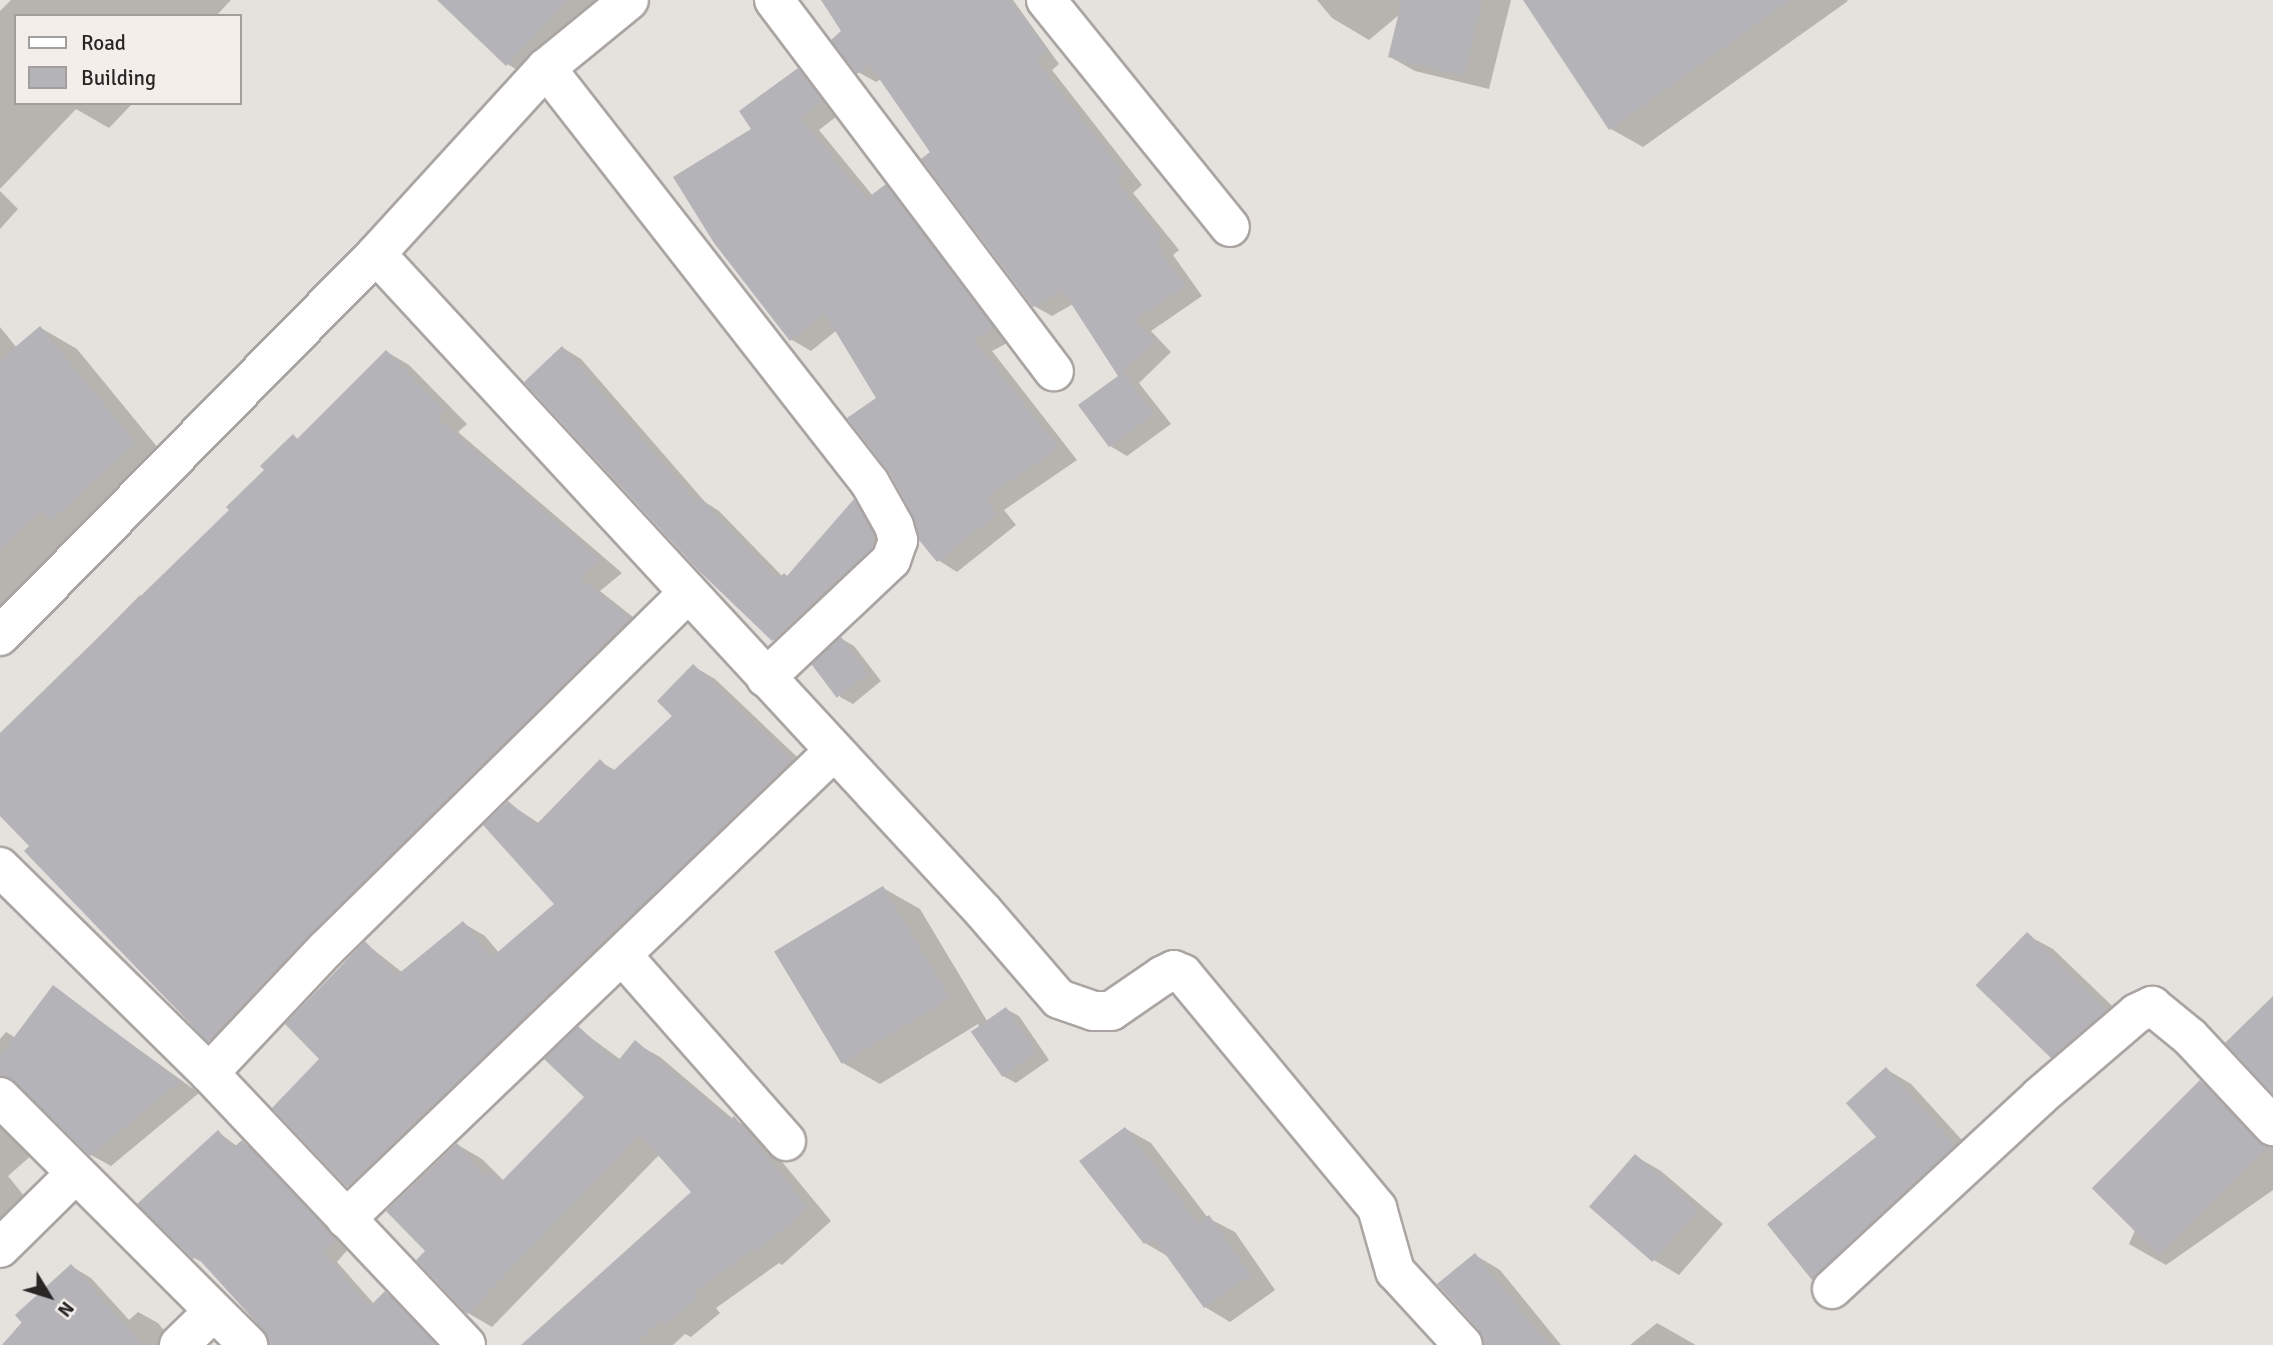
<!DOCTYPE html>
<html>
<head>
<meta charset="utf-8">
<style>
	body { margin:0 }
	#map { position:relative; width:2273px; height:1345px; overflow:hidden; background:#e5e1dd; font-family:Signika,sans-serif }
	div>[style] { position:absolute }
	.shadow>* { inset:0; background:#0003 }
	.building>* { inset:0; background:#b3b3b8; transform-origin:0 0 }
	.roads { filter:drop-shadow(2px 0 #aaa5a2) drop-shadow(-2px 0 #aaa5a2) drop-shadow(0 2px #aaa5a2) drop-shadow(0 -2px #aaa5a2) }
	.street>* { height:38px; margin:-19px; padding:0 19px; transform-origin:19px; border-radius:19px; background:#fff }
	span { translate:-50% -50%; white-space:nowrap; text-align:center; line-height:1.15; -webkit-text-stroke:6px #f3eeea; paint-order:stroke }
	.legend { position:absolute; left:14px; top:14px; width:228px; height:91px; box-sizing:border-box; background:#f3eeea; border:2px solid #a29e9c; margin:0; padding:9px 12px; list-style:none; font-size:21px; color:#292726 }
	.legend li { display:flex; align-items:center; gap:14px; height:35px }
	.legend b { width:35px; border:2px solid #a29e9c }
	.north { position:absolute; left:14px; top:1261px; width:70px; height:70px; -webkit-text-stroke:5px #f3eeea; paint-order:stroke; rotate:128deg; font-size:19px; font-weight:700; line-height:28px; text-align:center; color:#292726 }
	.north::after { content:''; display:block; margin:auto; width:24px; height:32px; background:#292726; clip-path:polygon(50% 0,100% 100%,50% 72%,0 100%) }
</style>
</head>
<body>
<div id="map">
	<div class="shadow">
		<div style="clip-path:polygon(11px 0,231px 0,216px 16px,16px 16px,16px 103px,133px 103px,109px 128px,76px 109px,0 189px,0 11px)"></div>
		<div style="clip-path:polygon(439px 0,625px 0,544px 85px,507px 64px)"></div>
		<div style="clip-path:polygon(823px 0,1013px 0,1059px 64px,1052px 70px,1142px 185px,1133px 193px,1179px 250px,1173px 255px,1202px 296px,1151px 331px,1171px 352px,1139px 383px,1171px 424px,1127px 456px,1110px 446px,1120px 376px,1073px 304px,1052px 316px,1034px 306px,881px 79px,876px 82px,858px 72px,844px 32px)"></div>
		<div style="clip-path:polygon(1317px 0,1511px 0,1489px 89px,1415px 71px,1390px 57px,1400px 14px,1369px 40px,1332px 18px)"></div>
		<div style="clip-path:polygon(1524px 0,1847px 0,1848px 1px,1643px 147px,1611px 129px)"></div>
		<div style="clip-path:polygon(798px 70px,817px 81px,841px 113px,819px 130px,873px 196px,886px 186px,905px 198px,1013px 340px,992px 351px,1077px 460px,1004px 510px,1016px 525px,957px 572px,938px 560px,879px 399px,837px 330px,811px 351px,792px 340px,754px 130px)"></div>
		<div style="clip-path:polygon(0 191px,18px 209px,0 229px)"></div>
		<div style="clip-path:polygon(0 327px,17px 348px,41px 328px,77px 349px,172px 465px,76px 533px,0 606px)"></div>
		<div style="clip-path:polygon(563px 348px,581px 359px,705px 502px,719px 511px,783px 577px,788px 577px,854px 502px,872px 512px,893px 551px,792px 650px,773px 639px)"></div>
		<div style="clip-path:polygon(387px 352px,409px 365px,467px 424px,458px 432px,622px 573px,600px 591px,652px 632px,232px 1053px,210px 1040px,0 814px,0 738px,140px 595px,143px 597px,232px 510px,293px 436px,299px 440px)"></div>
		<div style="clip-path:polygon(842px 639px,854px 646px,881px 681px,853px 704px,840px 697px)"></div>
		<div style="clip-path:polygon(693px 666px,715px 679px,814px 773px,370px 1199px,348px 1186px,275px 1108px,321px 1059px,365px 943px,403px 973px,463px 923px,485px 936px,499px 953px,556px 904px,508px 803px,540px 824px,601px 762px,616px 771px,675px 716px)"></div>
		<div style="clip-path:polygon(883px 888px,920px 909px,987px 1021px,1006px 1009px,1019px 1016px,1049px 1060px,1016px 1083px,1003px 1076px,978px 1024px,880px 1084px,843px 1063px)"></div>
		<div style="clip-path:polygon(2027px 935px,2053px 949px,2132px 1025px,2078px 1071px,2053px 1056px)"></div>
		<div style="clip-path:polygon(54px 988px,199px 1093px,111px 1166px,91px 1155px,25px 1089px,17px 1086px,0 1112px,0 1039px,6px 1032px,16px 1038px)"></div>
		<div style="clip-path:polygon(579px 1029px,621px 1060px,635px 1043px,660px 1057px,733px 1119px,758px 1133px,831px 1221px,782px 1265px,779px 1263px,716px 1308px,720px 1313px,691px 1337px,685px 1334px,673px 1345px,524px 1345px,693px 1192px,660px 1154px,492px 1327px,468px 1313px,427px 1251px,458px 1145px,482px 1159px,504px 1181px,586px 1097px)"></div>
		<div style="clip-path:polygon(1886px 1069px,1911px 1084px,1980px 1160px,1838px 1293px,1813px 1279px,1879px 1137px)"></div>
		<div style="clip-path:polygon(2200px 1082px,2238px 1104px,2273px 1139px,2273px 1190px,2166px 1265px,2129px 1244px)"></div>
		<div style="clip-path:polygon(0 1117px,33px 1154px,8px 1176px,37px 1212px,0 1264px)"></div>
		<div style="clip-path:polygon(1126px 1129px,1151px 1143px,1208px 1218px,1235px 1232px,1275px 1290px,1230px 1322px,1205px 1307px,1169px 1257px,1145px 1243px)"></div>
		<div style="clip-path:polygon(218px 1132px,238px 1147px,242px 1142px,256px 1150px,349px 1248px,337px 1262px,374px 1304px,385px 1293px,399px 1301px,441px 1345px,270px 1345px,265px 1328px,206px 1264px,194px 1258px)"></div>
		<div style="clip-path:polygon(1635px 1156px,1661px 1171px,1723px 1224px,1679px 1275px,1654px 1260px)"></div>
		<div style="clip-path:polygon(1475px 1255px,1500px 1270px,1561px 1345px,1484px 1345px)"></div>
		<div style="clip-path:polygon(71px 1266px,91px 1278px,129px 1320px,138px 1312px,158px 1323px,176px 1345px,2px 1345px)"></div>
		<div style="clip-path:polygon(1657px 1323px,1694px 1344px,1695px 1345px,1630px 1345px)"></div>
	</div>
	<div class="building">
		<div style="clip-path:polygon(437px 0,568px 0,506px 66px)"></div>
		<div style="clip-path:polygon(821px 0,1010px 0,1048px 50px,1036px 60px,1125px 174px,1117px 182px,1163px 239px,1156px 245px,1185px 286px,1135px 320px,1155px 342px,1119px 375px,1123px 372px,1154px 414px,1109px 447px,1078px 405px,1118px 376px,1063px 291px,1033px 307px,921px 159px,930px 152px,869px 64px,857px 74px,831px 40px,841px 31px)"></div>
		<div style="clip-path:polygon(1402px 0,1482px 0,1464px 76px,1388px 57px)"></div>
		<div style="clip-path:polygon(1523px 0,1790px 0,1609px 130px)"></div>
		<div style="clip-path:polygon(798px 68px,823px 101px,801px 118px,866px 199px,886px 184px,994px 328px,974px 340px,1059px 448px,986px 498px,997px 514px,937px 562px,919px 540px,913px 516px,889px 472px,847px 418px,876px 398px,825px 314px,790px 341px,714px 243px,673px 177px,751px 129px,739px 111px)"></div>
		<div style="clip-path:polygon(40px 326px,136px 443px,51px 520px,42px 510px,0 550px,0 360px)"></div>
		<div style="clip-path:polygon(562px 346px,697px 502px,701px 498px,778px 579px,784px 573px,787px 576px,854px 499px,874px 534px,872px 548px,772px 641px,699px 571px,524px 382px)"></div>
		<div style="clip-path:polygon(386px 350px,445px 410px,437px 418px,601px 560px,580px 578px,631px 618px,311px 933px,208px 1042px,24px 851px,29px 846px,0 816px,0 733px,229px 510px,226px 507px,264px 470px,260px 466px,293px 434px,297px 439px)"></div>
		<div style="left:841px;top:637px;width:46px;height:40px;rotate:53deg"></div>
		<div style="clip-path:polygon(693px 664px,793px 760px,347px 1187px,272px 1108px,319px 1059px,285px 1024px,365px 941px,397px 975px,463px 921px,492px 957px,554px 904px,483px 825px,508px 801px,536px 825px,600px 759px,612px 772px,672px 716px,657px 701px)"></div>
		<div style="left:883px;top:886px;width:131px;height:127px;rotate:59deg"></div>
		<div style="left:2027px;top:932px;width:112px;height:74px;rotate:44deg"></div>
		<div style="clip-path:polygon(53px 985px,180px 1081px,90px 1156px,15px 1082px,0 1076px,0 1056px)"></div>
		<div style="clip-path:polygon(2273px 996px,2273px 1094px,2225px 1043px)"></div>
		<div style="left:1006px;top:1007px;width:55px;height:43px;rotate:55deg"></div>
		<div style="clip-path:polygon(578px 1026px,617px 1062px,635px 1040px,730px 1120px,734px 1116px,808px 1207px,757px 1252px,754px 1249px,693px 1293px,697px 1298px,666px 1325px,661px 1319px,635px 1345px,521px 1345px,691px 1192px,640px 1135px,467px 1314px,416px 1260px,425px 1251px,386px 1211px,457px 1143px,485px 1177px,490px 1172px,501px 1182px,584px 1097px,544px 1059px)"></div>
		<div style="clip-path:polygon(1886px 1067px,1955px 1145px,1812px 1280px,1767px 1224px,1876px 1137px,1846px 1103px)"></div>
		<div style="left:2200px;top:1080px;width:95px;height:153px;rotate:45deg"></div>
		<div style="clip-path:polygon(1125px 1127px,1198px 1223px,1209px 1215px,1251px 1275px,1204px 1308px,1153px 1237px,1144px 1244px,1079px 1161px)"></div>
		<div style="clip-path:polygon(218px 1130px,233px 1148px,242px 1140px,336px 1239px,324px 1253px,370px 1306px,385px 1291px,436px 1345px,269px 1345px,263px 1330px,196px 1256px,193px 1259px,137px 1204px)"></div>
		<div style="left:1635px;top:1154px;width:84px;height:70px;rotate:41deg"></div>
		<div style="clip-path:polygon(1475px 1253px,1549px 1345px,1484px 1345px,1479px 1330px,1437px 1284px)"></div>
		<div style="clip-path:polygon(71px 1264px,144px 1345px,2px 1345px,22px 1323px,15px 1315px)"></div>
	</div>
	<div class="roads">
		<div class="street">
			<div style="left:774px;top:0;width:465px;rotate:53deg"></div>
			<div style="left:1046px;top:0;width:292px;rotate:51deg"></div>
			<div style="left:546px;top:68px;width:526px;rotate:52.02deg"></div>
			<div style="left:870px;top:483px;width:49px;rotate:60.8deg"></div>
			<div style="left:894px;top:526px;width:15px;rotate:74deg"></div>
			<div style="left:898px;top:540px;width:21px;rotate:109deg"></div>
			<div style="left:891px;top:560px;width:172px;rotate:136.7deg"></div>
			<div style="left:376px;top:254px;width:894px;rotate:47.27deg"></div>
			<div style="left:983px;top:911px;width:116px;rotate:49.2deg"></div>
			<div style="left:1059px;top:999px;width:36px;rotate:19deg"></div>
			<div style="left:1093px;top:1011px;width:18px"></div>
			<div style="left:1111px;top:1011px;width:62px;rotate:-34.5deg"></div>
			<div style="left:1162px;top:976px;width:13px;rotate:-27deg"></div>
			<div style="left:1174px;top:970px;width:10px;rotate:24deg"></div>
			<div style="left:1183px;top:974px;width:304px;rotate:50.3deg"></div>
			<div style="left:1377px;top:1208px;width:66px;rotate:74.1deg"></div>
			<div style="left:1395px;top:1271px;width:100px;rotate:47.4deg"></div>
			<div style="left:0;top:636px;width:536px;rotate:-45.45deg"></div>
			<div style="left:376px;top:254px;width:252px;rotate:-47.6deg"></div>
			<div style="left:546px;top:68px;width:107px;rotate:-39.3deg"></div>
			<div style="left:0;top:867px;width:293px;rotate:44.6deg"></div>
			<div style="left:209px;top:1073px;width:374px;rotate:46.6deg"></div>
			<div style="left:622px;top:955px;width:248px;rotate:48.6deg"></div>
			<div style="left:209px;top:1073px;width:170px;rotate:-46.7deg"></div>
			<div style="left:326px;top:949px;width:506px;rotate:-44.52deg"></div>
			<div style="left:0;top:1097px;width:351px;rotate:45deg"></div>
			<div style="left:346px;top:1219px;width:676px;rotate:-43.8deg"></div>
			<div style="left:0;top:1248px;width:105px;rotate:-44.6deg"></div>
			<div style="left:1832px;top:1289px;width:282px;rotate:-42.8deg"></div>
			<div style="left:2039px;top:1097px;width:129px;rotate:-40.6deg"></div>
			<div style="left:2137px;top:1013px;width:17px;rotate:-25deg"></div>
			<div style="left:2152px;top:1006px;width:49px;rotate:39.2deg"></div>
			<div style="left:2190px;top:1037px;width:122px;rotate:47deg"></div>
			<div style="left:179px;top:1345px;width:46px;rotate:-44.1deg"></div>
		</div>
	</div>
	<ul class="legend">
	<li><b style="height:9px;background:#fff"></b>Road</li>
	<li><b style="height:19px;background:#b3b3b8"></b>Building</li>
	</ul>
	<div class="north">N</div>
</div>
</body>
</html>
